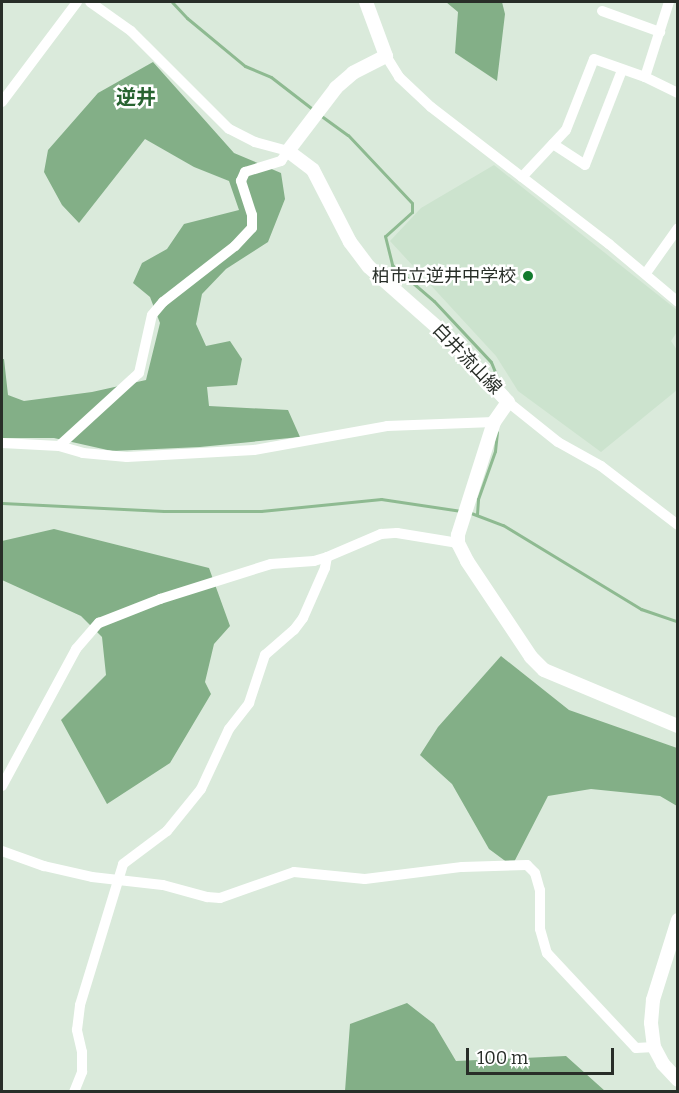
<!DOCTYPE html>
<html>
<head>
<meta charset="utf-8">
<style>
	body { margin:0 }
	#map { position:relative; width:679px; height:1093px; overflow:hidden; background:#daeadb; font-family:Bitter,"Noto Sans JP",serif }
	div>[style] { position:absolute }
	.built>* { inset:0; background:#cce3ce }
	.forest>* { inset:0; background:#83af87 }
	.stream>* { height:3px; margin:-1.5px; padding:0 1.5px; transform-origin:1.5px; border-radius:1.5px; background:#8eba91 }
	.minor>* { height:10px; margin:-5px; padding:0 5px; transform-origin:5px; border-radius:5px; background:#fff }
	.major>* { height:14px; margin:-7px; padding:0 7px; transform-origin:7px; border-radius:7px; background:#fff }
	.dots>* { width:16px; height:16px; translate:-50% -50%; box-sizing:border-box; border:3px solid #fff; border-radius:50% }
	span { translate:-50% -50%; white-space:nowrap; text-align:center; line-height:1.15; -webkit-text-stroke:5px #fff; paint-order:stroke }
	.poi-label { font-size:18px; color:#282e28 }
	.right { translate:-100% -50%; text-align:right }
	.street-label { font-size:18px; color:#282e28 }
	.neighbourhood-label { font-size:20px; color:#296432; font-weight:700 }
	.frame { position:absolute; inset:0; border:3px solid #282e28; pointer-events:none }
	.scale { position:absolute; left:466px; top:1048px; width:148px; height:27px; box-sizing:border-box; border:3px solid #282e28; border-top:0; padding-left:8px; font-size:18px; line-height:21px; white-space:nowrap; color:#282e28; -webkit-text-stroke:4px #fff; paint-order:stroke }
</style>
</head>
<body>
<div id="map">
	<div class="built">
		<div style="clip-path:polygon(494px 165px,677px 310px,677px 332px,671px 341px,677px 350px,677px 390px,601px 452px,518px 391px,496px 356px,390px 241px,421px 208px)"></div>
	</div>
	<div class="forest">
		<div style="clip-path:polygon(446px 2px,502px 2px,505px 14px,497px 81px,455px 53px,458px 12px)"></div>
		<div style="clip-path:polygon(153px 62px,234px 153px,281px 173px,285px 199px,268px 242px,226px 269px,202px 294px,196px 324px,206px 346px,230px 341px,242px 359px,237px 385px,207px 387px,209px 406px,288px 410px,300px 437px,200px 447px,112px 451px,54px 438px,2px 438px,2px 359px,4px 359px,8px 395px,24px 401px,92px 392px,146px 380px,160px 323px,150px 297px,133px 283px,142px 263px,167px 249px,184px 224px,239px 210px,229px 181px,194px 167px,145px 139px,79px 223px,62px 205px,44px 172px,48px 150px,98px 93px)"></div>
		<div style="clip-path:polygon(54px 529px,209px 568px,230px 626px,214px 644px,205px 682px,211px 694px,170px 763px,107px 804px,61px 720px,106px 675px,102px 637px,81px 616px,2px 580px,2px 541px)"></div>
		<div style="clip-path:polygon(501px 656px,569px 710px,677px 748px,677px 806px,660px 796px,591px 789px,548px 796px,512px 866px,489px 849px,452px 784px,420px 755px,438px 727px)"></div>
		<div style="clip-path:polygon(407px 1003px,434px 1024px,456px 1061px,566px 1056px,605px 1091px,345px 1091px,350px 1024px)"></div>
	</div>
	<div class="stream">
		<div style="left:172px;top:2px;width:22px;rotate:47deg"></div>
		<div style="left:187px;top:18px;width:75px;rotate:39.6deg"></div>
		<div style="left:245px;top:66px;width:28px;rotate:23deg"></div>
		<div style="left:271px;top:77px;width:56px;rotate:37.7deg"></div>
		<div style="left:320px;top:115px;width:34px;rotate:36deg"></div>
		<div style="left:348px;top:135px;width:93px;rotate:46.7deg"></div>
		<div style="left:412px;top:203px;width:9px;rotate:90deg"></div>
		<div style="left:412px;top:212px;width:36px;rotate:138deg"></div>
		<div style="left:385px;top:236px;width:30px;rotate:76deg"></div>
		<div style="left:392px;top:265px;width:55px;rotate:40.6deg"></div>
		<div style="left:434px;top:301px;width:83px;rotate:46.9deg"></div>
		<div style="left:491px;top:362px;width:29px;rotate:68deg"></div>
		<div style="left:2px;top:503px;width:162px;rotate:2.8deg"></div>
		<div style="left:164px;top:511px;width:97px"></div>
		<div style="left:261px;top:511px;width:121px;rotate:-5.7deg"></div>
		<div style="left:381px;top:499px;width:81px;rotate:8.5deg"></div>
		<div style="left:471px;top:513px;width:34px;rotate:21deg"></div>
		<div style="left:503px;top:525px;width:162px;rotate:31.3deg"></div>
		<div style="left:641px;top:609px;width:39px;rotate:19deg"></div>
		<div style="left:477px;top:514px;width:15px;rotate:-86deg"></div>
		<div style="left:478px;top:499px;width:51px;rotate:-70.5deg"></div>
		<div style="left:495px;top:451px;width:19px;rotate:-84deg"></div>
	</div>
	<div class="minor">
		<div style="left:602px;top:11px;width:62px;rotate:19.9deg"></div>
		<div style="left:386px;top:56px;width:25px;rotate:58deg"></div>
		<div style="left:399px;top:77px;width:44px;rotate:43.2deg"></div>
		<div style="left:431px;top:107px;width:225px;rotate:37.6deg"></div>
		<div style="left:609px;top:244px;width:90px;rotate:40deg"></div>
		<div style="left:645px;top:77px;width:79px;rotate:-72.3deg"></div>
		<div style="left:2px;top:102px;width:125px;rotate:-53.1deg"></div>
		<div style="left:553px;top:144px;width:38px;rotate:33deg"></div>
		<div style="left:585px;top:165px;width:102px;rotate:-68.7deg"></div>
		<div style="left:522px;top:177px;width:64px;rotate:-46.9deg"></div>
		<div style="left:566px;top:130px;width:76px;rotate:-68.5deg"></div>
		<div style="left:594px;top:59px;width:54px;rotate:19.4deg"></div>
		<div style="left:645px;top:77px;width:37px;rotate:26deg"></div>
		<div style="left:646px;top:273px;width:55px;rotate:-54.6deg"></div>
		<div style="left:508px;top:402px;width:64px;rotate:38.7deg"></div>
		<div style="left:558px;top:442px;width:49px;rotate:29.2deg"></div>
		<div style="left:601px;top:466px;width:97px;rotate:37.5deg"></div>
		<div style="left:2px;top:443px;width:57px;rotate:3deg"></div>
		<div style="left:59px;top:446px;width:25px;rotate:16deg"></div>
		<div style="left:83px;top:453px;width:44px;rotate:5.2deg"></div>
		<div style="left:127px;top:457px;width:127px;rotate:-3.2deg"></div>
		<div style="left:254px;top:450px;width:135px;rotate:-10.2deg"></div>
		<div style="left:387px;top:426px;width:107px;rotate:-2.1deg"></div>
		<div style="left:59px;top:446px;width:108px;rotate:-42.4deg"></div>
		<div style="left:139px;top:373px;width:59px;rotate:-77.4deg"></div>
		<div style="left:152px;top:315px;width:17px;rotate:-50deg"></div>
		<div style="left:163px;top:302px;width:91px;rotate:-37.9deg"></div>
		<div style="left:235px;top:246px;width:25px;rotate:-47deg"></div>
		<div style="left:252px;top:228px;width:13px;rotate:-90deg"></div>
		<div style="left:252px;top:215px;width:36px;rotate:-108deg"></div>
		<div style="left:241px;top:181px;width:10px;rotate:-66deg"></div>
		<div style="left:245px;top:172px;width:38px;rotate:-17deg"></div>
		<div style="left:281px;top:161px;width:12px;rotate:-55deg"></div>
		<div style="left:288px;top:151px;width:34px;rotate:-165deg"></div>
		<div style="left:255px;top:142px;width:29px;rotate:-153deg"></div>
		<div style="left:229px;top:129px;width:139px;rotate:-135deg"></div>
		<div style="left:131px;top:31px;width:50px;rotate:-144.7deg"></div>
		<div style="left:2px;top:786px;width:156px;rotate:-61.6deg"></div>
		<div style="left:76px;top:649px;width:35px;rotate:-49deg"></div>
		<div style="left:99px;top:623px;width:66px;rotate:-21.5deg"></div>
		<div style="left:160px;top:599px;width:116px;rotate:-17.5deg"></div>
		<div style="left:271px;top:564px;width:43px;rotate:-4deg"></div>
		<div style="left:314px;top:561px;width:14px;rotate:-17deg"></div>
		<div style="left:2px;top:851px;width:45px;rotate:19.7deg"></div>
		<div style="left:44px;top:866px;width:49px;rotate:12.9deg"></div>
		<div style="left:92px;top:877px;width:71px;rotate:6.4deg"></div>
		<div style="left:163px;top:885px;width:46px;rotate:15.3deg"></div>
		<div style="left:207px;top:897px;width:13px;rotate:4deg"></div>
		<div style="left:220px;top:898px;width:78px;rotate:-19.4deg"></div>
		<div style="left:294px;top:872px;width:71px;rotate:5.6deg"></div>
		<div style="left:365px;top:879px;width:98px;rotate:-7.1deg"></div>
		<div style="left:462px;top:867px;width:65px;rotate:-1.8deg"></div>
		<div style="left:527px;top:865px;width:11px;rotate:45deg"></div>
		<div style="left:535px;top:873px;width:18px;rotate:74deg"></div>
		<div style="left:540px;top:890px;width:39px;rotate:90deg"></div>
		<div style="left:540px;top:929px;width:25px;rotate:74deg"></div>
		<div style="left:547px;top:953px;width:130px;rotate:46.9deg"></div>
		<div style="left:636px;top:1048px;width:18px;rotate:-3deg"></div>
		<div style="left:74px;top:1092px;width:22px;rotate:-68deg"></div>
		<div style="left:82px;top:1072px;width:20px;rotate:-90deg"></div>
		<div style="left:82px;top:1052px;width:23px;rotate:-103deg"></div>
		<div style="left:77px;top:1030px;width:25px;rotate:-83deg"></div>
		<div style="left:80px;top:1005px;width:147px;rotate:-73deg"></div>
		<div style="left:123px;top:864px;width:55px;rotate:-36.9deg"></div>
		<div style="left:167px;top:831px;width:54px;rotate:-51deg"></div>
		<div style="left:201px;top:789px;width:66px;rotate:-65deg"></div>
		<div style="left:229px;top:729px;width:33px;rotate:-52deg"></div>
		<div style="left:249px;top:703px;width:51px;rotate:-71.6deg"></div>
		<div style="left:265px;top:655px;width:38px;rotate:-41deg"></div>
		<div style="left:294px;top:630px;width:15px;rotate:-53deg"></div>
		<div style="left:303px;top:618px;width:55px;rotate:-66.3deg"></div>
		<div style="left:325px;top:568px;width:11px;rotate:-80deg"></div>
		<div style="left:327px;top:557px;width:59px;rotate:-23.1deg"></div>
		<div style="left:381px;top:534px;width:16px;rotate:-4deg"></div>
		<div style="left:397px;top:533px;width:62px;rotate:9.3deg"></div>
	</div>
	<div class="major">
		<div style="left:366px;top:2px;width:58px;rotate:69.7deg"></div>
		<div style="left:386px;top:56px;width:37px;rotate:153deg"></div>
		<div style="left:353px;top:73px;width:23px;rotate:139deg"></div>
		<div style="left:336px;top:88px;width:79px;rotate:127.3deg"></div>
		<div style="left:288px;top:151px;width:31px;rotate:37deg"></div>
		<div style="left:313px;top:170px;width:81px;rotate:62.8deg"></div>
		<div style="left:350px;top:242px;width:31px;rotate:53deg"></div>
		<div style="left:369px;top:267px;width:106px;rotate:41.5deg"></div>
		<div style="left:448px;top:337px;width:88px;rotate:47.3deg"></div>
		<div style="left:508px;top:402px;width:24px;rotate:125deg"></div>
		<div style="left:494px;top:422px;width:119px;rotate:107.7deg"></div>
		<div style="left:458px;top:535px;width:8px;rotate:90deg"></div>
		<div style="left:458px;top:543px;width:20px;rotate:63deg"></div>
		<div style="left:467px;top:561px;width:115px;rotate:56.3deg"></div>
		<div style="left:531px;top:657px;width:18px;rotate:45deg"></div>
		<div style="left:544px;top:670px;width:145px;rotate:22.7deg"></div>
		<div style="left:678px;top:920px;width:84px;rotate:107.4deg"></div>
		<div style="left:653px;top:1000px;width:23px;rotate:95deg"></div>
		<div style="left:651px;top:1023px;width:24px;rotate:83deg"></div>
		<div style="left:654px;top:1047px;width:19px;rotate:62deg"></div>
		<div style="left:663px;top:1064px;width:22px;rotate:47deg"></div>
	</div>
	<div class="dots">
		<div style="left:528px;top:276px;background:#137b2e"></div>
	</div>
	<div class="poi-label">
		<span class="right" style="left:516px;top:276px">柏市立逆井中学校</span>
	</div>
	<div class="street-label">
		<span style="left:467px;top:359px;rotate:46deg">白井流山線</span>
	</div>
	<div class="neighbourhood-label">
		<span style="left:136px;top:97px">逆井</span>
	</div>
	<div class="frame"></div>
	<div class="scale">100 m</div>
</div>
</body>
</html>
